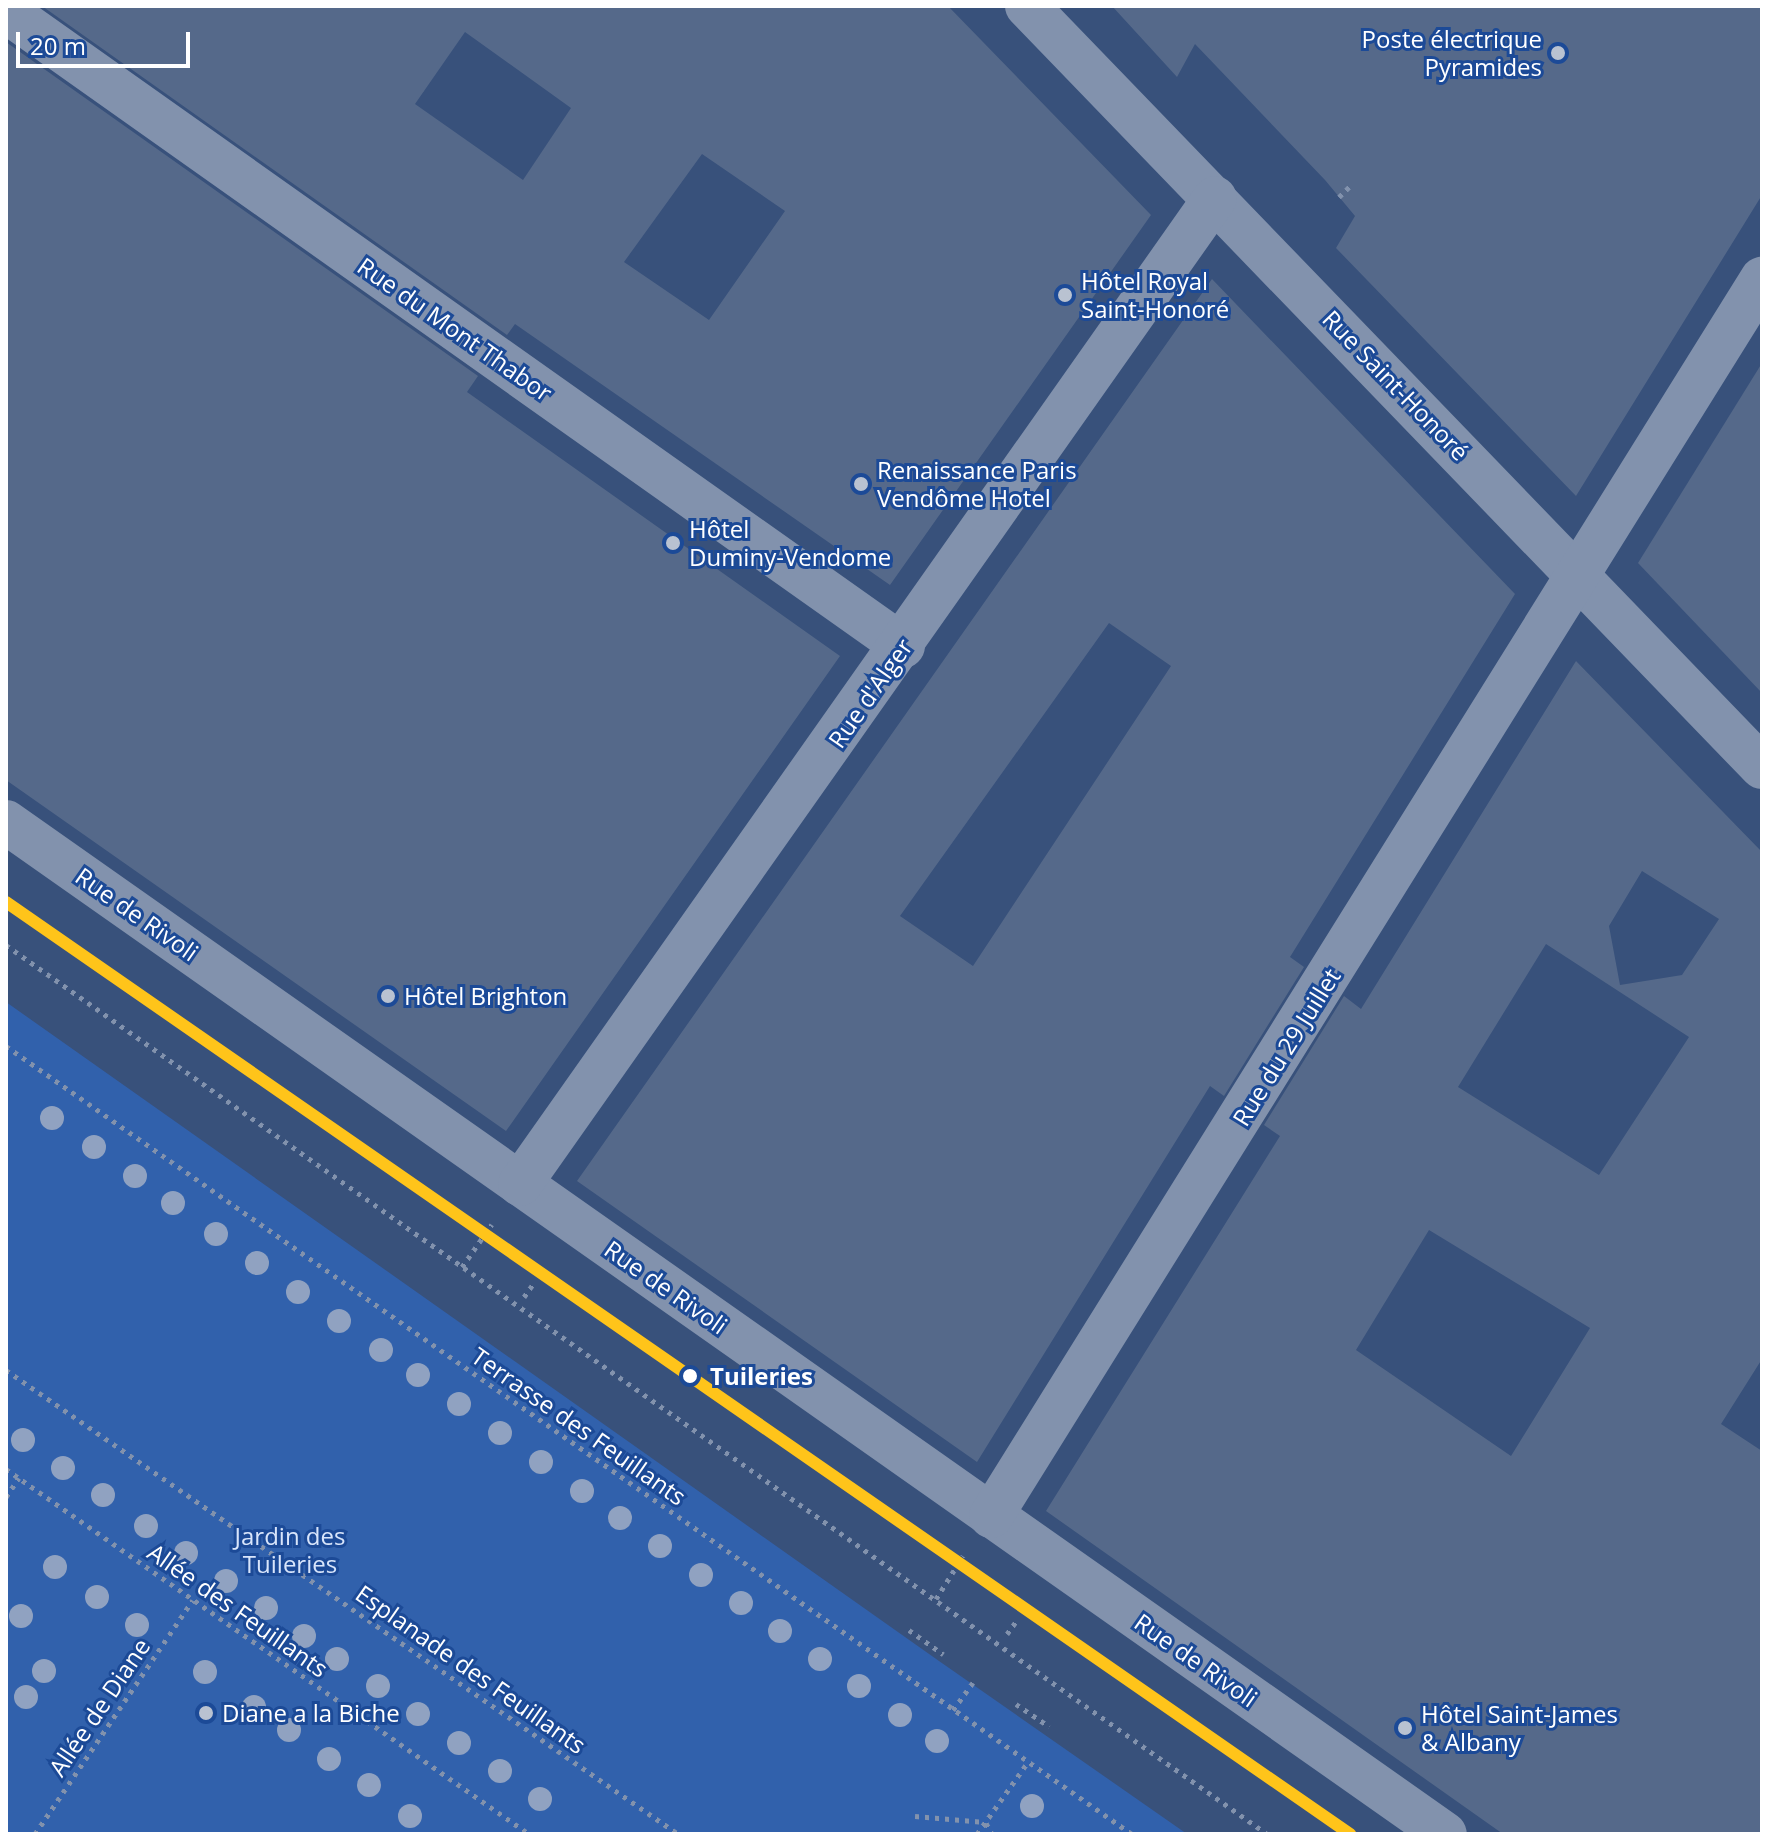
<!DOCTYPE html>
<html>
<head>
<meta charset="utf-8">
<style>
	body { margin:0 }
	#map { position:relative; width:1768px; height:1840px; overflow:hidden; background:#38517b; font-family:"Open Sans",sans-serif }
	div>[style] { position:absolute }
	.green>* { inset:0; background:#3161ac }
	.building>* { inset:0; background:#55698a }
	.path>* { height:5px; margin-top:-2.5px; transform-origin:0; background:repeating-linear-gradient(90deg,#8292ad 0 4px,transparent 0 10px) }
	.street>* { height:44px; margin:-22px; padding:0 22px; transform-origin:22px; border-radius:22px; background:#8292ad }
	.metro-1>* { height:12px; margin:-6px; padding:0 6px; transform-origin:6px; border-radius:6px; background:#ffc41a }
	.trees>* { width:24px; height:24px; margin:-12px; border-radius:50%; background:#90a2c1 }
	.dots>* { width:22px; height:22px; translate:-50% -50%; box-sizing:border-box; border:4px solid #1c4a97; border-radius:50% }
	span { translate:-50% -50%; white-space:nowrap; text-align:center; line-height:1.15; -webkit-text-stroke:6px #1c4a97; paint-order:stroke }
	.poi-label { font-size:24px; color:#fff }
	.right { translate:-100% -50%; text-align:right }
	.left { translate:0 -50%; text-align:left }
	.street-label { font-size:24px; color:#fff }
	.stop-label { font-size:24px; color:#fff; font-weight:700 }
	.park-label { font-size:24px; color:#d8e5fb }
	.frame { position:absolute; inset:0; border:8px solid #fff; pointer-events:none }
	.scale { position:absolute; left:16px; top:32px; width:174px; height:36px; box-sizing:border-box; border:4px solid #fff; border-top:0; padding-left:10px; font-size:24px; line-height:28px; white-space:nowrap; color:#fff; -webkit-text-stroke:6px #1c4a97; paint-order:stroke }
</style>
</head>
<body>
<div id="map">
	<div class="green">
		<div style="clip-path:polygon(6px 1002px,939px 1661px,1187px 1834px,6px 1834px)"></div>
	</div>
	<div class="building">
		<div style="clip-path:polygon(evenodd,42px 6px,948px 6px,1151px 215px,890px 585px,515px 324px,507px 335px,42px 6px,465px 32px,571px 108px,523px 180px,415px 104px,465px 32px,42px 6px,702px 154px,785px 211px,709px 320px,624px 262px,702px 154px)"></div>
		<div style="clip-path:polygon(1112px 6px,1762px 6px,1762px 195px,1576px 496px,1336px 248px,1355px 216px,1325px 180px,1195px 44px,1177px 77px)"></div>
		<div style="clip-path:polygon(6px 42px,478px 376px,467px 392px,840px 656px,506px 1131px,6px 780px)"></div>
		<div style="clip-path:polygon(evenodd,1212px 279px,1515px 594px,1290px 957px,1304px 967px,1224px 1096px,1210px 1086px,977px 1462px,577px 1181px,1212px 279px,1109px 623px,1171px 666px,973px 966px,900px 916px,1109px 623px)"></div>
		<div style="clip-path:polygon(1762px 363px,1762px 693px,1638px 563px)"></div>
		<div style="clip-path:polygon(evenodd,1576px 661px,1762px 852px,1762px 1359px,1721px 1424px,1762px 1451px,1762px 1834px,1503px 1834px,1046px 1511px,1280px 1136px,1264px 1125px,1344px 996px,1361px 1009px,1576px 661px,1642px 871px,1719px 919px,1682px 975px,1620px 985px,1609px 926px,1642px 871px,1576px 661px,1546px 944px,1689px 1037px,1599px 1175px,1458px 1087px,1546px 944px,1576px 661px,1429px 1230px,1590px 1328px,1511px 1456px,1356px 1350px,1429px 1230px)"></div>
	</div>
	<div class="path">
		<div style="left:1339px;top:197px;width:16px;rotate:-45deg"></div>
		<div style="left:6px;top:945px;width:1543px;rotate:35.18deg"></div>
		<div style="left:6px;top:1046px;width:1374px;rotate:34.99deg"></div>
		<div style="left:462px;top:1267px;width:52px;rotate:-55.1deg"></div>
		<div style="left:524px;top:1297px;width:16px;rotate:-55deg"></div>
		<div style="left:6px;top:1370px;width:817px;rotate:34.62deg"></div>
		<div style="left:6px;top:1469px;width:638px;rotate:34.91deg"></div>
		<div style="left:6px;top:1497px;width:23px;rotate:-56deg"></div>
		<div style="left:936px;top:1599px;width:51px;rotate:-57.9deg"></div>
		<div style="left:909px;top:1630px;width:42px;rotate:35.2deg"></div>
		<div style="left:1007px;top:1634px;width:17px;rotate:-54deg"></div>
		<div style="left:1016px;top:1704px;width:40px;rotate:34deg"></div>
		<div style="left:953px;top:1710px;width:34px;rotate:-54deg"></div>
		<div style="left:915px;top:1816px;width:70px;rotate:4.9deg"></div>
		<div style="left:986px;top:1823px;width:13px;rotate:61deg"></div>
		<div style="left:35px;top:1834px;width:282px;rotate:-56deg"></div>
		<div style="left:977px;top:1834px;width:88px;rotate:-54.7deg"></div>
	</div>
	<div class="street">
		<div style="left:1027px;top:6px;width:1058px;rotate:46deg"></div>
		<div style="left:6px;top:11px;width:1099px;rotate:35.3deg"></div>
		<div style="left:6px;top:822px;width:1759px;rotate:35.12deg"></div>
		<div style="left:520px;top:1184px;width:1206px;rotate:-54.82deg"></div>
		<div style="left:991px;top:1516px;width:1458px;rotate:-58.07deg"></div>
	</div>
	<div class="metro-1">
		<div style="left:6px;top:902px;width:1636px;rotate:34.74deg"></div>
	</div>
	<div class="trees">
		<div style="left:52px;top:1118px"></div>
		<div style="left:94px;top:1147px"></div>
		<div style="left:135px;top:1176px"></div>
		<div style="left:173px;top:1203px"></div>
		<div style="left:216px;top:1234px"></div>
		<div style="left:257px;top:1263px"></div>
		<div style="left:298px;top:1292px"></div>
		<div style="left:339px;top:1321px"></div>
		<div style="left:381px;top:1350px"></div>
		<div style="left:418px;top:1375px"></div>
		<div style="left:459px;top:1404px"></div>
		<div style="left:500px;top:1433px"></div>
		<div style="left:23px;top:1440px"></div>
		<div style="left:541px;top:1462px"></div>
		<div style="left:63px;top:1468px"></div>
		<div style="left:582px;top:1491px"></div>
		<div style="left:103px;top:1495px"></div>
		<div style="left:620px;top:1518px"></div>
		<div style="left:146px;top:1526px"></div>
		<div style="left:660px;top:1546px"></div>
		<div style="left:186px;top:1553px"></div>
		<div style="left:55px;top:1567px"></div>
		<div style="left:701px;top:1575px"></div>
		<div style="left:226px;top:1581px"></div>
		<div style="left:97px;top:1597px"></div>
		<div style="left:741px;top:1603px"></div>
		<div style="left:266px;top:1608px"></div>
		<div style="left:21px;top:1616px"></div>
		<div style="left:137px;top:1625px"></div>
		<div style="left:780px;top:1631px"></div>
		<div style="left:304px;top:1636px"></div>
		<div style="left:337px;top:1659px"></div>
		<div style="left:820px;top:1659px"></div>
		<div style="left:44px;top:1671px"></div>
		<div style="left:205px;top:1672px"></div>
		<div style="left:378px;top:1686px"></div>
		<div style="left:859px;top:1686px"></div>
		<div style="left:26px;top:1697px"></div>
		<div style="left:254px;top:1707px"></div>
		<div style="left:418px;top:1714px"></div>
		<div style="left:900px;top:1715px"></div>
		<div style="left:289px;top:1730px"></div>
		<div style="left:937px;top:1741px"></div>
		<div style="left:459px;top:1743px"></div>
		<div style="left:329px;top:1759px"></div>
		<div style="left:500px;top:1771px"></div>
		<div style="left:369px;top:1785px"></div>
		<div style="left:540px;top:1799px"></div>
		<div style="left:1032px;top:1806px"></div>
		<div style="left:410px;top:1816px"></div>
	</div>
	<div class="dots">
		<div style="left:1558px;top:53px;background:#b9c2d1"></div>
		<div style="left:1065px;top:295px;background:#b9c2d1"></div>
		<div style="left:861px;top:484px;background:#b9c2d1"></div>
		<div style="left:673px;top:543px;background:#b9c2d1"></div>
		<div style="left:388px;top:996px;background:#b9c2d1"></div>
		<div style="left:690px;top:1376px;background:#fff"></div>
		<div style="left:206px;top:1713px;background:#b9c2d1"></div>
		<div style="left:1405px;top:1728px;background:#b9c2d1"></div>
	</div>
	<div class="poi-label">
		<span class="right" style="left:1542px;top:53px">Poste électrique<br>Pyramides</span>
		<span class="left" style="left:1081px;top:295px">Hôtel Royal<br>Saint-Honoré</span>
		<span class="left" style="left:877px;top:484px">Renaissance Paris<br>Vendôme Hotel</span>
		<span class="left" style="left:689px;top:543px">Hôtel<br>Duminy-Vendome</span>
		<span class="left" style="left:404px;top:996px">Hôtel Brighton</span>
		<span class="left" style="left:222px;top:1713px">Diane a la Biche</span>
		<span class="left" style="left:1421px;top:1728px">Hôtel Saint-James<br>&amp; Albany</span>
	</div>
	<div class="street-label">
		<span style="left:455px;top:329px;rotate:35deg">Rue du Mont Thabor</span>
		<span style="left:1396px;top:385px;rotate:46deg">Rue Saint-Honoré</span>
		<span style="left:870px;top:693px;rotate:-55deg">Rue d'Alger</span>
		<span style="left:137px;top:914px;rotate:35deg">Rue de Rivoli</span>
		<span style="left:1286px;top:1047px;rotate:-58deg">Rue du 29 Juillet</span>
		<span style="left:666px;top:1287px;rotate:35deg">Rue de Rivoli</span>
		<span style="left:579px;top:1426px;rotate:35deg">Terrasse des Feuillants</span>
		<span style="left:238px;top:1610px;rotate:35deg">Allée des Feuillants</span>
		<span style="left:1196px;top:1660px;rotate:35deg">Rue de Rivoli</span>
		<span style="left:471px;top:1669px;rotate:35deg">Esplanade des Feuillants</span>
		<span style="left:99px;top:1707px;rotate:-56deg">Allée de Diane</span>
	</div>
	<div class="stop-label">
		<span class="left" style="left:710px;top:1376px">Tuileries</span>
	</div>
	<div class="park-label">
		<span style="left:290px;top:1550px">Jardin des<br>Tuileries</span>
	</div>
	<div class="frame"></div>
	<div class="scale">20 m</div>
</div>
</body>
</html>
